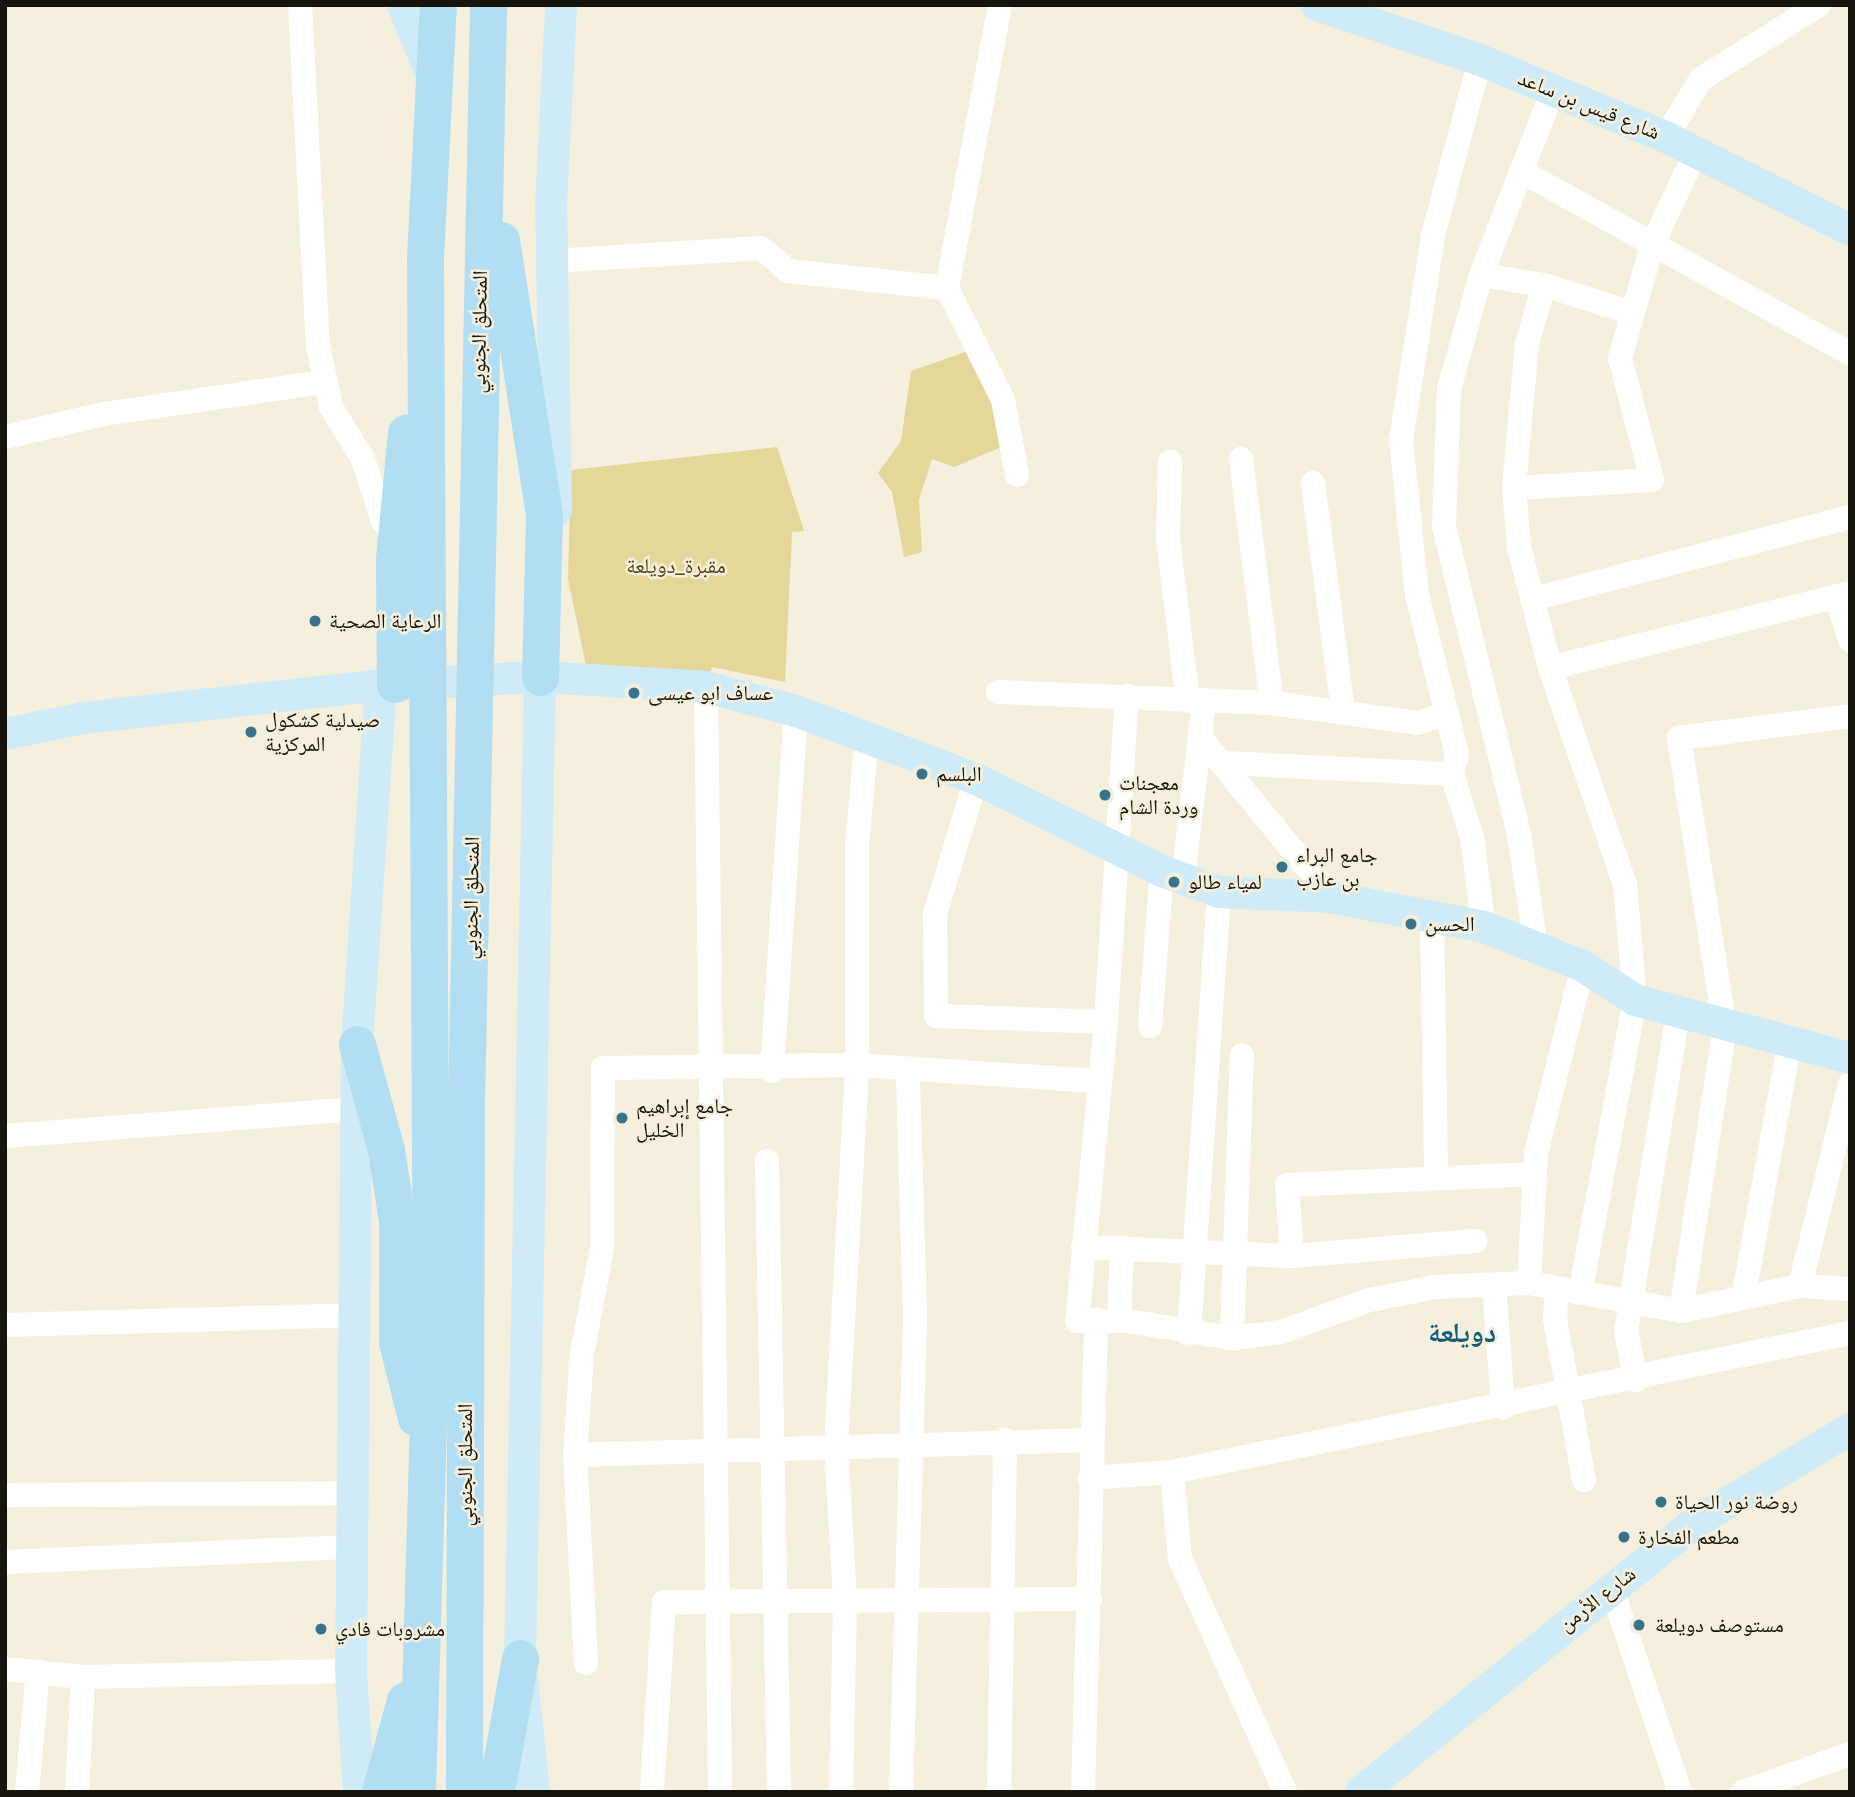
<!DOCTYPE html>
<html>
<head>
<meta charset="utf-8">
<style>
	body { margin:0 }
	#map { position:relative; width:1855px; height:1797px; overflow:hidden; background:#f5f0dd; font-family:Roboto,"Noto Naskh Arabic",sans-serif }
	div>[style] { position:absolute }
	.green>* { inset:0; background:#e5d699 }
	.minor>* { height:24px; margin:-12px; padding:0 12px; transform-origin:12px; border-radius:12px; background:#fff }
	.major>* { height:32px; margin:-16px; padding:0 16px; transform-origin:16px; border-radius:16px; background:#d0ebf8 }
	.highway>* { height:37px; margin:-18.5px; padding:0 18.5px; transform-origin:18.5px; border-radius:18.5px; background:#b1def3 }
	.dots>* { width:19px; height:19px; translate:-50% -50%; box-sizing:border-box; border:4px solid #f5f0dd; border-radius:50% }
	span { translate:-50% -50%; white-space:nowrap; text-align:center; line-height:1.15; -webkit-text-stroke:5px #f5f0dd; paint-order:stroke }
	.street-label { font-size:21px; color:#16140d }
	.park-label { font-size:21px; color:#514514 }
	.poi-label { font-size:21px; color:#16140d }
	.left { translate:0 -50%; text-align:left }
	.district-label { font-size:28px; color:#135d77; font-weight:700 }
	.frame { position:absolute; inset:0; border:7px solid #16140d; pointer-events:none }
</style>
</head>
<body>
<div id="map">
	<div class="green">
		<div style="clip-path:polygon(974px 349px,1011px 443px,954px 467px,932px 459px,919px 500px,922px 552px,904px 557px,892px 492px,878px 473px,901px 441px,911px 371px)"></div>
		<div style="clip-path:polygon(777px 447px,804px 531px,792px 532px,785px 682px,712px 667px,706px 687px,589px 680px,568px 579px,571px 470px)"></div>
	</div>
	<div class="minor">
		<div style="left:300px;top:5px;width:341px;rotate:87deg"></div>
		<div style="left:318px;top:346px;width:62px;rotate:78deg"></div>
		<div style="left:331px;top:407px;width:61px;rotate:58.4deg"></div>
		<div style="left:363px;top:459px;width:66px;rotate:72.4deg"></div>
		<div style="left:1000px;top:5px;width:288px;rotate:100.6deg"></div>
		<div style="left:947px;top:288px;width:125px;rotate:63.4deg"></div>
		<div style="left:1003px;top:400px;width:76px;rotate:79.4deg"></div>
		<div style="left:1480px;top:60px;width:182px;rotate:105deg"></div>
		<div style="left:1433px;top:236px;width:206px;rotate:98.9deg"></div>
		<div style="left:1401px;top:440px;width:156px;rotate:84.1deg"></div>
		<div style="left:1417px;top:595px;width:164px;rotate:75.9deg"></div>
		<div style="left:1457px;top:754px;width:21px;rotate:104deg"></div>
		<div style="left:1452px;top:774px;width:67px;rotate:72.6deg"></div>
		<div style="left:1472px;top:838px;width:90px;rotate:82.3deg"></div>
		<div style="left:1666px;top:137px;width:68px;rotate:-58.9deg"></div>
		<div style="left:1701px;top:79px;width:139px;rotate:-32.1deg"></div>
		<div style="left:1521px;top:171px;width:376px;rotate:29deg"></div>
		<div style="left:551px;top:261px;width:210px;rotate:-3.5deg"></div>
		<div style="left:761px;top:248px;width:35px;rotate:40deg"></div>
		<div style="left:788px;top:271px;width:160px;rotate:6.1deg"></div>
		<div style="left:1481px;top:275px;width:64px;rotate:9deg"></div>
		<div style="left:1544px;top:285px;width:89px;rotate:17.6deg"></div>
		<div style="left:1544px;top:285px;width:61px;rotate:106.1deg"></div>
		<div style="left:1527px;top:344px;width:145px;rotate:95.2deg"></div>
		<div style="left:1514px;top:488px;width:59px;rotate:85.2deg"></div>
		<div style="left:1519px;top:547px;width:125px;rotate:75.6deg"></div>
		<div style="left:1550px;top:668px;width:229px;rotate:70.9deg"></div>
		<div style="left:1625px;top:884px;width:116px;rotate:85.1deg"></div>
		<div style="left:1635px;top:1000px;width:298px;rotate:100.6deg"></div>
		<div style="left:5px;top:437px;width:102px;rotate:-13.1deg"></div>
		<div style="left:104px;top:414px;width:222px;rotate:-8.3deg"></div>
		<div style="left:1241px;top:459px;width:246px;rotate:82.8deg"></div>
		<div style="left:1170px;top:462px;width:77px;rotate:91.5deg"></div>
		<div style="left:1168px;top:539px;width:163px;rotate:83deg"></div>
		<div style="left:1313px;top:483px;width:231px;rotate:82.5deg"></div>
		<div style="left:1514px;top:488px;width:138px;rotate:-3.3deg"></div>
		<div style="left:1652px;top:480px;width:126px;rotate:-104.7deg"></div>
		<div style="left:1620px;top:358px;width:120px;rotate:-74deg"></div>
		<div style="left:1653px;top:243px;width:98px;rotate:-64.7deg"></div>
		<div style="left:1836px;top:596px;width:46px;rotate:72.3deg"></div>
		<div style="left:1533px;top:599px;width:327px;rotate:-14.5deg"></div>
		<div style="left:1550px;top:668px;width:309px;rotate:-14deg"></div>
		<div style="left:706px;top:687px;width:1105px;rotate:89.27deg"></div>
		<div style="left:998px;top:692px;width:274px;rotate:2.3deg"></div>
		<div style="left:1272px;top:703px;width:147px;rotate:7.8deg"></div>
		<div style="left:1418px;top:723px;width:31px;rotate:-19deg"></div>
		<div style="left:1127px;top:696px;width:327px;rotate:93.7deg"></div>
		<div style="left:1106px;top:1022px;width:300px;rotate:95.5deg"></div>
		<div style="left:1077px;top:1321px;width:51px"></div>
		<div style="left:1128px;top:1321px;width:105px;rotate:9.3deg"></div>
		<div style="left:1232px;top:1338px;width:49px;rotate:-7deg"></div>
		<div style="left:1281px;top:1332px;width:94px;rotate:-20deg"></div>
		<div style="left:1369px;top:1300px;width:68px;rotate:-11deg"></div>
		<div style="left:1436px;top:1287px;width:93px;rotate:-2.5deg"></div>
		<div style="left:1529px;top:1283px;width:155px;rotate:10.4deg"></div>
		<div style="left:1681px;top:1311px;width:122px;rotate:-11.9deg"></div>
		<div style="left:1800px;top:1286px;width:50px;rotate:3.4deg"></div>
		<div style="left:1200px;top:737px;width:207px;rotate:50.7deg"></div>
		<div style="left:1224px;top:763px;width:228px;rotate:2.8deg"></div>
		<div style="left:976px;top:779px;width:141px;rotate:106.9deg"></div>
		<div style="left:935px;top:914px;width:102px;rotate:89.4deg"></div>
		<div style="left:936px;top:1016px;width:170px;rotate:2deg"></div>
		<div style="left:1183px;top:878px;width:177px;rotate:-83.2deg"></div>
		<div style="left:1432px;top:914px;width:264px;rotate:89.1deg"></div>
		<div style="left:1536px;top:946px;width:113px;rotate:-98.6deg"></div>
		<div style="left:1519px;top:834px;width:317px;rotate:-103.7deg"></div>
		<div style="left:1444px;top:526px;width:137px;rotate:-87.9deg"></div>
		<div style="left:1449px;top:389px;width:118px;rotate:-74.3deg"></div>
		<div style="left:1481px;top:275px;width:199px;rotate:-68.7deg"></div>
		<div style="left:1150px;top:1026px;width:155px;rotate:-85.6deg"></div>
		<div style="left:772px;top:1071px;width:361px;rotate:-86.2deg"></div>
		<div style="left:5px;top:1136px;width:353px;rotate:-4.4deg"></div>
		<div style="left:767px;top:1161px;width:631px;rotate:88.91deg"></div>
		<div style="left:1083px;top:1247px;width:209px;rotate:2.5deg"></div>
		<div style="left:1292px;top:1256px;width:184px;rotate:-4.7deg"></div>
		<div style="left:1292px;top:1256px;width:71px;rotate:-94deg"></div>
		<div style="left:1287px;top:1185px;width:248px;rotate:-2.5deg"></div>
		<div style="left:1529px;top:1283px;width:130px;rotate:-86.9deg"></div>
		<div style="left:1536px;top:1153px;width:193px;rotate:-75.9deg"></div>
		<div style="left:1494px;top:1285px;width:123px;rotate:85.8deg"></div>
		<div style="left:1800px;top:1286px;width:208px;rotate:-76.1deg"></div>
		<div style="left:1557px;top:1289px;width:30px;rotate:94deg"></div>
		<div style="left:1555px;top:1319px;width:164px;rotate:79.8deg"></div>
		<div style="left:1744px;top:1294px;width:252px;rotate:-79.7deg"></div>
		<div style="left:1681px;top:1311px;width:286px;rotate:-81.2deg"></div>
		<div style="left:1725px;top:1028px;width:294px;rotate:-99deg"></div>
		<div style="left:1679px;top:738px;width:172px;rotate:-7.3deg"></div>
		<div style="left:1119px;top:1321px;width:73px;rotate:-87.6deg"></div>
		<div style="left:5px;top:1325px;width:350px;rotate:-1.6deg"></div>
		<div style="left:1189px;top:1334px;width:443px;rotate:-86.1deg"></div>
		<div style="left:1232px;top:1338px;width:283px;rotate:-88deg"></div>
		<div style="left:1636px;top:1380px;width:50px;rotate:-101.5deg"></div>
		<div style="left:1626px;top:1331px;width:322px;rotate:-80.7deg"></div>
		<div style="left:575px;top:1455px;width:517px;rotate:-1.66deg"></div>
		<div style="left:1172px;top:1472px;width:87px;rotate:84.7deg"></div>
		<div style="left:1180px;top:1559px;width:256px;rotate:65.7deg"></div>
		<div style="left:1090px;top:1478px;width:82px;rotate:-4.2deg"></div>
		<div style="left:1172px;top:1472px;width:692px;rotate:-11.59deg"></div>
		<div style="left:5px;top:1495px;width:348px;rotate:-0.3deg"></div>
		<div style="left:5px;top:1562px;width:347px;rotate:-2.5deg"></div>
		<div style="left:1611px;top:1587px;width:216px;rotate:71.4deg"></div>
		<div style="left:586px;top:1663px;width:208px;rotate:-93deg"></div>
		<div style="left:575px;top:1455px;width:101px;rotate:-86deg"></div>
		<div style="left:582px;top:1354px;width:108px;rotate:-79.3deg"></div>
		<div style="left:602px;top:1248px;width:180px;rotate:-89.7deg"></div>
		<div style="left:603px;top:1068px;width:254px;rotate:-0.7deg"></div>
		<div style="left:857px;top:1065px;width:244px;rotate:3.8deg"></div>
		<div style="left:5px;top:1669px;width:78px;rotate:5.9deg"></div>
		<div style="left:83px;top:1677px;width:268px;rotate:-1.3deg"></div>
		<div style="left:27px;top:1792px;width:121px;rotate:-84.8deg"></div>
		<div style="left:77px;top:1792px;width:115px;rotate:-87deg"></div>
		<div style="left:652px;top:1792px;width:190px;rotate:-86.4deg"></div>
		<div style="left:664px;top:1602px;width:426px;rotate:-0.4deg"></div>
		<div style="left:841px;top:1792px;width:194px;rotate:-88.8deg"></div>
		<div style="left:845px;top:1598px;width:152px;rotate:-93.4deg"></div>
		<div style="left:836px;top:1446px;width:382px;rotate:-86.8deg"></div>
		<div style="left:857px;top:1065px;width:220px;rotate:-90deg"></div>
		<div style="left:857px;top:845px;width:108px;rotate:-84.7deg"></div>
		<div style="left:901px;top:1792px;width:478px;rotate:-88.3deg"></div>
		<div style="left:915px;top:1314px;width:243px;rotate:-91.7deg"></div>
		<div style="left:999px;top:1792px;width:352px;rotate:-89deg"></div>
		<div style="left:1083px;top:1792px;width:473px;rotate:-88.4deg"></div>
		<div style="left:1743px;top:1792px;width:114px;rotate:-19.6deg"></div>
	</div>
	<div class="major">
		<div style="left:403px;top:5px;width:79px;rotate:67.7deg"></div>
		<div style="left:1317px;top:5px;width:172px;rotate:18.6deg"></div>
		<div style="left:1480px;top:60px;width:201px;rotate:22.5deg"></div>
		<div style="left:1666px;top:137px;width:206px;rotate:26.8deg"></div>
		<div style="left:556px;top:511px;width:306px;rotate:-90.9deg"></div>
		<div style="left:551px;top:205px;width:200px;rotate:-87.1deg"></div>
		<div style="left:5px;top:734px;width:80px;rotate:-11.6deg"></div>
		<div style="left:83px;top:718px;width:300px;rotate:-6.3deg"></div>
		<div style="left:381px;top:685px;width:159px;rotate:-2.9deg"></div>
		<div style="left:540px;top:677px;width:166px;rotate:3.4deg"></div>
		<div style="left:706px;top:687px;width:93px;rotate:14.9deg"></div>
		<div style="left:796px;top:711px;width:192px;rotate:20.7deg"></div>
		<div style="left:976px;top:779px;width:208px;rotate:26.3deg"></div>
		<div style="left:1162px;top:871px;width:61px;rotate:20.2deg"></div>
		<div style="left:1219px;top:892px;width:112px;rotate:2.6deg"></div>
		<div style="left:1331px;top:897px;width:156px;rotate:11.1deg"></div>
		<div style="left:1484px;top:927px;width:106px;rotate:21.5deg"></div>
		<div style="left:1583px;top:966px;width:62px;rotate:33.2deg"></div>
		<div style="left:1635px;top:1000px;width:223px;rotate:15.1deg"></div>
		<div style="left:359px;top:1792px;width:121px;rotate:-93.8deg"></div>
		<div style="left:351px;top:1671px;width:627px;rotate:-89.45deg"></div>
		<div style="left:357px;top:1044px;width:360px;rotate:-86.2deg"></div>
		<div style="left:534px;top:1792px;width:135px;rotate:-96deg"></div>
		<div style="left:520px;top:1658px;width:981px;rotate:-88.83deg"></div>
		<div style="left:1361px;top:1792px;width:430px;rotate:-38.9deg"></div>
		<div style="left:1696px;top:1522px;width:180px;rotate:-31.1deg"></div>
	</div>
	<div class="highway">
		<div style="left:501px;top:240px;width:278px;rotate:81.1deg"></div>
		<div style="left:544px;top:515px;width:162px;rotate:91.4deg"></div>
		<div style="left:395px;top:684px;width:125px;rotate:-90.5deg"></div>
		<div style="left:394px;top:559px;width:127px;rotate:-84.6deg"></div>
		<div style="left:357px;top:1044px;width:110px;rotate:74.7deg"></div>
		<div style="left:386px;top:1150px;width:71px;rotate:81.1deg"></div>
		<div style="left:397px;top:1220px;width:122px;rotate:90deg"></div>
		<div style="left:397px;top:1342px;width:78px;rotate:76deg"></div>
		<div style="left:380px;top:1792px;width:95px;rotate:-74.8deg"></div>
		<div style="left:417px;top:1792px;width:459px;rotate:-88.3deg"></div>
		<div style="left:431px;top:1333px;width:1075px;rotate:-90.32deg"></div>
		<div style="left:425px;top:258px;width:253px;rotate:-87.1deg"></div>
		<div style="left:464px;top:1792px;width:688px;rotate:-89.83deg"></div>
		<div style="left:466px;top:1104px;width:1099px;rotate:-88.85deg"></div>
		<div style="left:496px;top:1792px;width:136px;rotate:-79.8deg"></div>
	</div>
	<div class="dots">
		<div style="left:315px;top:621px;background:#38728b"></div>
		<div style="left:634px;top:693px;background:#38728b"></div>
		<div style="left:251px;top:732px;background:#38728b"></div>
		<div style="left:922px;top:774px;background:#38728b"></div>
		<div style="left:1105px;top:795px;background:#38728b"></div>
		<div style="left:1282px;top:867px;background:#38728b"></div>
		<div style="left:1174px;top:882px;background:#38728b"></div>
		<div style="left:1411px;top:924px;background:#38728b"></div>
		<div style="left:622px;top:1118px;background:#38728b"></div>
		<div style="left:1661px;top:1502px;background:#38728b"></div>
		<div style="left:1624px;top:1537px;background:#38728b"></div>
		<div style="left:1639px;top:1625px;background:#38728b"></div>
		<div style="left:321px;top:1629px;background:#38728b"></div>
	</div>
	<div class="street-label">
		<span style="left:1589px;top:105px;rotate:22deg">شارع قيس بن ساعد</span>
		<span style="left:479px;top:332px;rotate:-89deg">المتحلق الجنوبي</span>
		<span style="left:471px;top:898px;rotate:-89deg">المتحلق الجنوبي</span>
		<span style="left:465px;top:1465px;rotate:-90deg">المتحلق الجنوبي</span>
		<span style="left:1597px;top:1599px;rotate:-38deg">شارع الأرمن</span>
	</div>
	<div class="park-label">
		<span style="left:676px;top:566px">مقبرة_دويلعة</span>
	</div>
	<div class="poi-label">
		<span class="left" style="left:329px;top:621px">الرعاية الصحية</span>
		<span class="left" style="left:648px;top:693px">عساف ابو عيسى</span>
		<span class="left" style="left:265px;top:732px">صيدلية كشكول<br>المركزية</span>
		<span class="left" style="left:936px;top:774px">البلسم</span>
		<span class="left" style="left:1119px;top:795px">معجنات<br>وردة الشام</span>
		<span class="left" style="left:1296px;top:867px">جامع البراء<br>بن عازب</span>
		<span class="left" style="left:1188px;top:882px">لمياء طالو</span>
		<span class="left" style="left:1425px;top:924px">الحسن</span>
		<span class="left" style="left:636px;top:1118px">جامع إبراهيم<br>الخليل</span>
		<span class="left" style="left:1675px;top:1502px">روضة نور الحياة</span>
		<span class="left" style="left:1638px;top:1537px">مطعم الفخارة</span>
		<span class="left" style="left:1655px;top:1625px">مستوصف دويلعة</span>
		<span class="left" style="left:335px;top:1629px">مشروبات فادي</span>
	</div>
	<div class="district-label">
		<span style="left:1462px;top:1333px">دويلعة</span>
	</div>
	<div class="frame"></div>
</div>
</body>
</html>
